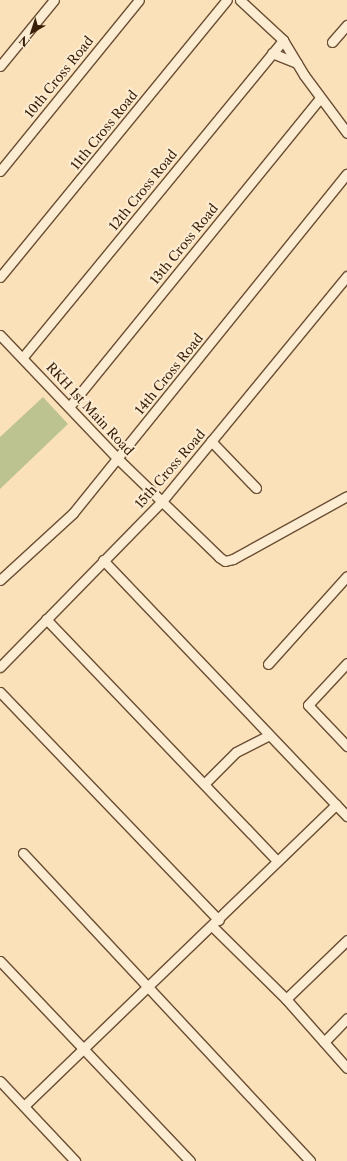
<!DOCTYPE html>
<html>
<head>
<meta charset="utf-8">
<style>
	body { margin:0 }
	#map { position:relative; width:347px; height:1161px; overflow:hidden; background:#fbe1b9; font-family:"Libre Caslon Text",serif }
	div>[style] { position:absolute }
	.green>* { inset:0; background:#bcc391 }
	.roads { filter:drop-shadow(1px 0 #6a4f34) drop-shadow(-1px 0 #6a4f34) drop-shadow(0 1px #6a4f34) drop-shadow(0 -1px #6a4f34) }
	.street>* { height:9px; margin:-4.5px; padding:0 4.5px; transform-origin:4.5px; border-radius:4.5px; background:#fcecd2 }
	span { translate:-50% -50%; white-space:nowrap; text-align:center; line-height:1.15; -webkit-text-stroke:4px #fcecd2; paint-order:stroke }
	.street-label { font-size:13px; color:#391e08 }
	.north { position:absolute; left:12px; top:12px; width:40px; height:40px; -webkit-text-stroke:3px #fcecd2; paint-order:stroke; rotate:219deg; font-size:11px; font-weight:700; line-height:16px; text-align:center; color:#391e08 }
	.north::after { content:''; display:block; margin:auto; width:14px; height:18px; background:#391e08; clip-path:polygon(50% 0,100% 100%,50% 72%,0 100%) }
</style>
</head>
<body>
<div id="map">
	<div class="green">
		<div style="clip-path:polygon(43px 397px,68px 424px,0 489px,0 437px)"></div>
	</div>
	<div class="roads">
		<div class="street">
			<div style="left:240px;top:0;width:59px;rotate:42.9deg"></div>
			<div style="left:283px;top:40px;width:41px;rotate:59deg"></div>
			<div style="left:304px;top:75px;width:72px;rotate:53.4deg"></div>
			<div style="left:332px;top:42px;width:23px;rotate:-49deg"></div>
			<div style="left:272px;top:53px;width:27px;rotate:22deg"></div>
			<div style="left:0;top:66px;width:85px;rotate:-50.7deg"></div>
			<div style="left:0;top:171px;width:220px;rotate:-50.9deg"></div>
			<div style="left:0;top:277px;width:358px;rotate:-50.7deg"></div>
			<div style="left:0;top:335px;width:170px;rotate:46.4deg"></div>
			<div style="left:117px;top:458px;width:142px;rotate:44.1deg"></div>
			<div style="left:219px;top:557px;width:7px;rotate:34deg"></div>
			<div style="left:225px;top:561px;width:8px;rotate:-14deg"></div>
			<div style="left:233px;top:559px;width:130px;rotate:-28.9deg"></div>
			<div style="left:23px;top:357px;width:410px;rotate:-50.6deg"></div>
			<div style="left:69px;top:407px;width:398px;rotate:-50.9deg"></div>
			<div style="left:211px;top:441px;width:65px;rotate:46.2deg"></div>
			<div style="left:103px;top:560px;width:354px;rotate:46.4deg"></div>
			<div style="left:0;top:580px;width:99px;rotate:-42.5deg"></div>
			<div style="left:73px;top:513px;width:436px;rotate:-51.1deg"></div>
			<div style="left:46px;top:619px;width:333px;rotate:46.3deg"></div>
			<div style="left:347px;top:663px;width:57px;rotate:132.9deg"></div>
			<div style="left:308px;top:705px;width:57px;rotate:46.4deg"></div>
			<div style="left:268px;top:664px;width:118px;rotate:-48.1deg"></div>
			<div style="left:0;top:667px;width:233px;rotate:-45.7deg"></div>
			<div style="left:163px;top:500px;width:290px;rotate:-50.6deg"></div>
			<div style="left:0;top:692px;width:316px;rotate:46.2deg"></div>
			<div style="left:204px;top:784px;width:45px;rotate:-45deg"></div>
			<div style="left:236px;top:752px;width:37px;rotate:-27deg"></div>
			<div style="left:23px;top:853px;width:421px;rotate:47deg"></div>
			<div style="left:212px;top:926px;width:104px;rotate:44.6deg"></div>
			<div style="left:286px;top:999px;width:85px;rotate:-44deg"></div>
			<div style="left:0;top:961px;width:276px;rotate:46.5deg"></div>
			<div style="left:286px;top:999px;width:92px;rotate:48.5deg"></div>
			<div style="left:324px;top:1042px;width:33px;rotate:-46deg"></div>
			<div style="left:0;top:1081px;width:110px;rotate:46.8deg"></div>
			<div style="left:24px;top:1106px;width:434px;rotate:-44deg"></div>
		</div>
	</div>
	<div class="street-label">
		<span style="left:59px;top:77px;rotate:-51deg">10th Cross Road</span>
		<span style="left:104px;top:130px;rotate:-51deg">11th Cross Road</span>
		<span style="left:143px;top:190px;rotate:-51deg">12th Cross Road</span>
		<span style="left:184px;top:244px;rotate:-51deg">13th Cross Road</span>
		<span style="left:169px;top:374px;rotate:-51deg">14th Cross Road</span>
		<span style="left:90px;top:409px;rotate:47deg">RKH 1st Main Road</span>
		<span style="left:170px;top:469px;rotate:-49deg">15th Cross Road</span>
	</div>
	<div class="north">N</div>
</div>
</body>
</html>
